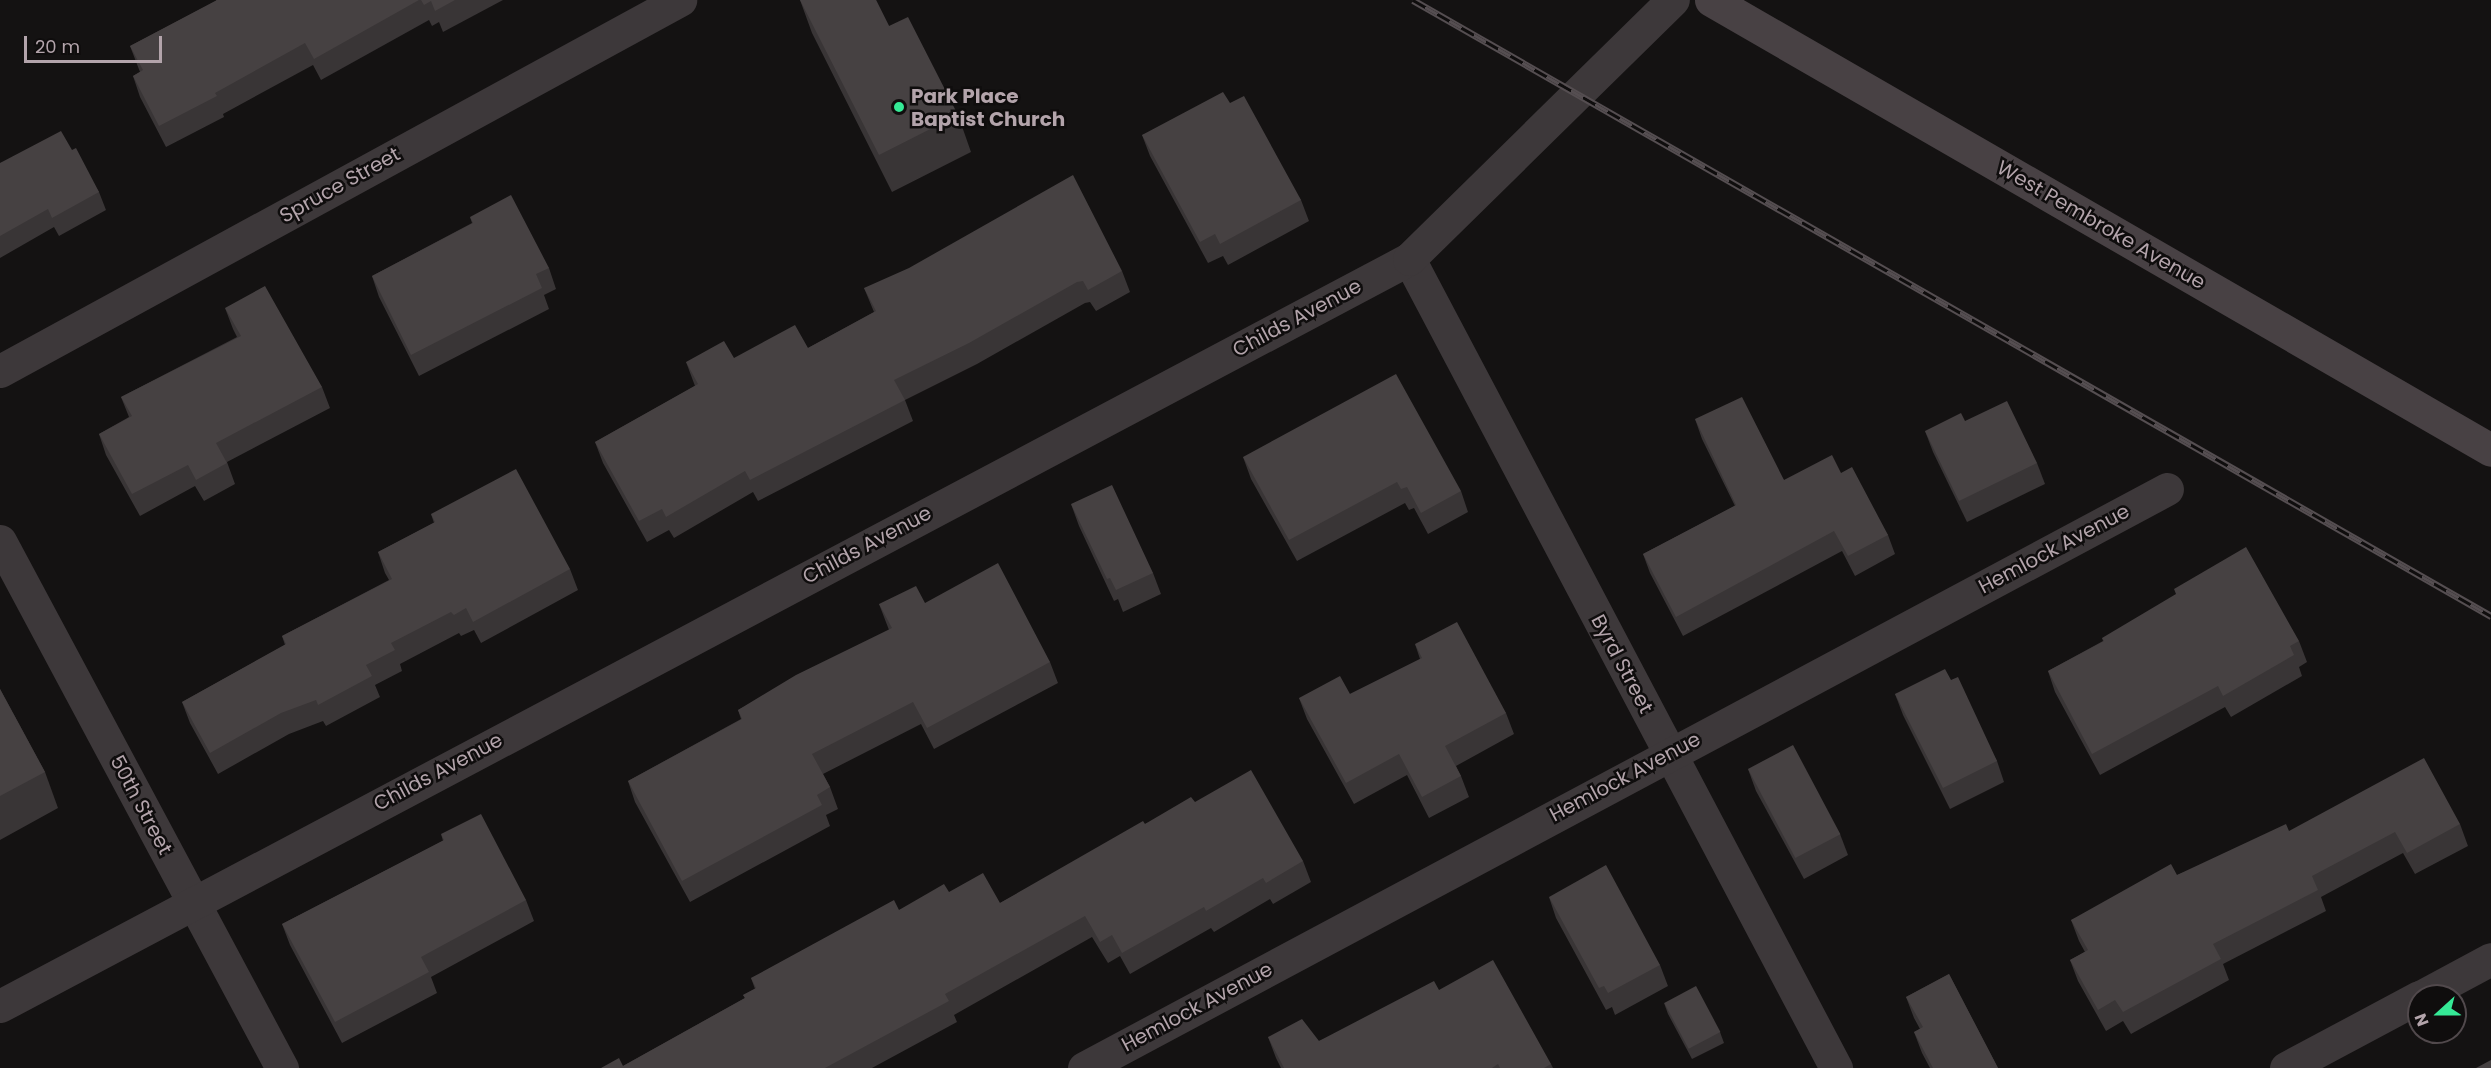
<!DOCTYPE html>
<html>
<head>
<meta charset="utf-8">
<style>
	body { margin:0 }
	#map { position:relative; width:2491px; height:1068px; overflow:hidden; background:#141212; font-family:Poppins,sans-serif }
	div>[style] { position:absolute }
	.street>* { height:33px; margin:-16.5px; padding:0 16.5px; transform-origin:16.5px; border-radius:16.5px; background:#3d383a }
	.secondary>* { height:33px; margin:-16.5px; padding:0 16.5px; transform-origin:16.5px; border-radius:16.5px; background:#484144 }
	.rail>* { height:7px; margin-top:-3.5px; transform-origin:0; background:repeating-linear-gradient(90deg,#0f0d0d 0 14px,#554e51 0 28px); box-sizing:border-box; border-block:2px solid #554e51 }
	.wall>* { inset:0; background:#393536 }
	.building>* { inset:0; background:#464142; transform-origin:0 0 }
	.dots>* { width:16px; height:16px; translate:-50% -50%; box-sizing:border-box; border:3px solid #0f0d0d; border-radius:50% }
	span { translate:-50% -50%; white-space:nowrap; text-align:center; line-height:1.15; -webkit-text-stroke:5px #0f0d0d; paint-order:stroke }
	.poi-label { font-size:20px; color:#b3a4ab; font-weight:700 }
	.left { translate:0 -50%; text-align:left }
	.street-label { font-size:20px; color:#b3a4ab }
	.north { position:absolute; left:2407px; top:984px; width:60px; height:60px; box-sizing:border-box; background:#0f0d0d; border:2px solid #51494c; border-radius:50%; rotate:249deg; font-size:16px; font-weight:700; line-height:24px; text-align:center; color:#b3a4ab }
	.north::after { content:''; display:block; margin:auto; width:21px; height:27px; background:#35e996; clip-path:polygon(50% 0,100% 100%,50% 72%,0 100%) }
	.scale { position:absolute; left:24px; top:36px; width:138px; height:27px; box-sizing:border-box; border:3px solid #b3a4ab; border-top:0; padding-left:8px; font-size:18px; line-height:21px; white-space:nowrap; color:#b3a4ab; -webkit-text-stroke:4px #0f0d0d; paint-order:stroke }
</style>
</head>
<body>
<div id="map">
	<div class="street">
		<div style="left:1409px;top:259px;width:915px;rotate:62.17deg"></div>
		<div style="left:0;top:371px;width:775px;rotate:-28.62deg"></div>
		<div style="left:0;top:541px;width:598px;rotate:61.85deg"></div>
		<div style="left:2422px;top:996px;width:78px;rotate:-28.2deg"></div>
		<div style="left:0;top:1006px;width:1595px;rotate:-27.93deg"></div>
		<div style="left:1409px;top:259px;width:370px;rotate:-44.5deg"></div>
		<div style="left:1084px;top:1068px;width:1228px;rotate:-28.13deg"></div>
		<div style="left:2286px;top:1068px;width:151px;rotate:-28.1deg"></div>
	</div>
	<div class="secondary">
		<div style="left:1711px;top:0;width:900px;rotate:29.98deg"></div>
	</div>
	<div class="rail">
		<div style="left:1413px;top:0;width:1242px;rotate:29.74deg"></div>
	</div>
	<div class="wall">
		<div style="clip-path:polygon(216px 0,503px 0,443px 32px,439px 22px,432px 26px,429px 20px,321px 80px,313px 65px,223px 114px,224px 117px,166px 147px,140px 97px,133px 76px,140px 72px,130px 46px,216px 1px)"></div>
		<div style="clip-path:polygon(800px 0,876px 0,889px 26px,958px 115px,971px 152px,892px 192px,812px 33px)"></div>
		<div style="clip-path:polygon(1230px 103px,1301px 200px,1309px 221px,1228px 265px,1223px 256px,1208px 263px,1150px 156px,1142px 135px)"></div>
		<div style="clip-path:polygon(72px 150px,99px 192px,106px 210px,59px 236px,54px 227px,0 258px,0 163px)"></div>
		<div style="clip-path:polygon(470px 217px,549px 268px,556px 289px,544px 295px,549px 309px,419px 376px,379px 297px,372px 276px,472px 223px)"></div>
		<div style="clip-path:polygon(1122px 271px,1130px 292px,1096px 311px,1090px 302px,1085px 303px,977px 364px,905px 400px,913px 421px,758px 501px,753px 492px,674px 538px,669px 530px,647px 542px,603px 463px,595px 442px,695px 386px,686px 362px,734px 358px,808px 348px,874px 312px,864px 288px)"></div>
		<div style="clip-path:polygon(225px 308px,322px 387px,330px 408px,227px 462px,235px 484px,204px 501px,195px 486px,140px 516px,106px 455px,99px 434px,129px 417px,121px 397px,237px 337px,233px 329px)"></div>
		<div style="clip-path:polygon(1695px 419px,1784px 480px,1841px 473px,1888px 535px,1895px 554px,1855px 576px,1842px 551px,1683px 636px,1650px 573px,1643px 554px,1735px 506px,1702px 439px)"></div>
		<div style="clip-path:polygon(1925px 431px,2037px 463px,2045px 484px,1967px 522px,1933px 452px)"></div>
		<div style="clip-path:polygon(1243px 457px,1461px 491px,1468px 512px,1428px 534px,1414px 508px,1409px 510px,1405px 503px,1297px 561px,1251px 479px)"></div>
		<div style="clip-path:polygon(1071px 504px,1153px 573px,1161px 594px,1123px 612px,1118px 599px,1114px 601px,1079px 526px)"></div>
		<div style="clip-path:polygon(431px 514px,570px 569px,578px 590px,481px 643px,474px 630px,461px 636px,459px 633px,400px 664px,402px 671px,375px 685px,380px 697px,326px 726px,323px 721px,289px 734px,218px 774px,190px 723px,182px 702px,285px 645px,282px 636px,389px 580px,385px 573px,378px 552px,434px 523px)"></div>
		<div style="clip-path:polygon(925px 603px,1050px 662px,1058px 683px,934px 749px,921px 724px,823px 774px,830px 787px,838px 809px,826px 815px,830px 826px,690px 902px,635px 802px,628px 781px,741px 719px,738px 710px,889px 630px,879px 604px)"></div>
		<div style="clip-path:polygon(2102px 638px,2299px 641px,2307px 662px,2299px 667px,2302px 676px,2231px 717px,2225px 707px,2100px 775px,2055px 692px,2048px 671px,2103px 641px)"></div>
		<div style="clip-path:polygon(1415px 644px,1506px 713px,1514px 734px,1456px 766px,1461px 776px,1469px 797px,1429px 818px,1407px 775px,1354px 804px,1307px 719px,1299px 698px,1350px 694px,1420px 659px)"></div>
		<div style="clip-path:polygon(1951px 680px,1997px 761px,2004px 782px,1950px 809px,1903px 715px,1895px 694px)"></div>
		<div style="clip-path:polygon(0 689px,45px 772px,58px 808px,0 840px)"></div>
		<div style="clip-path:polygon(1748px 769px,1840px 834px,1848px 855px,1804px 879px,1756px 791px)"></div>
		<div style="clip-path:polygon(1195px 802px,1303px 861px,1311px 882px,1273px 904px,1270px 899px,1214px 932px,1211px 928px,1130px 974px,1120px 956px,1108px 963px,1092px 937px,954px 1015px,957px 1022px,872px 1068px,601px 1068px,623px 1066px,745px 998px,743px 995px,755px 989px,751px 978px,899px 910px,949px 892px,1000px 903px,1145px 824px)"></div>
		<div style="clip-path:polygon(2460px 824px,2468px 846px,2415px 874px,2403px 853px,2321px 897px,2326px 911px,2223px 964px,2229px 980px,2131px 1034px,2123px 1021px,2106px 1031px,2078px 981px,2070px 960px,2085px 952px,2079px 941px,2071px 920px,2177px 875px,2289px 831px)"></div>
		<div style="clip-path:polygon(441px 834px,526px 900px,534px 921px,431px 977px,437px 993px,342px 1043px,290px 945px,282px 924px,443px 841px)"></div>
		<div style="clip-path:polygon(1549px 897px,1660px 965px,1668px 986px,1615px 1015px,1612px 1007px,1606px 1010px,1556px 918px)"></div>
		<div style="clip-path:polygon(1949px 974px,1998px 1068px,1930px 1068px,1922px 1053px,1914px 1032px,1920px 1029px,1914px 1018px,1906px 997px)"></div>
		<div style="clip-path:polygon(1439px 990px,1551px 1064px,1553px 1068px,1281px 1068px,1276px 1058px,1268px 1037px,1319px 1041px)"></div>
		<div style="clip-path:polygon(1664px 1003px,1720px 1032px,1724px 1043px,1692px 1059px,1668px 1014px)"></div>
	</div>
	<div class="building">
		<div style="clip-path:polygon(217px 0,419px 0,314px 59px,305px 43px,215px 93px,217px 96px,159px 126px,133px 76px,143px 70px,130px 46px)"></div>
		<div style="clip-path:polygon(421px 0,455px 0,435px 11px,431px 1px,424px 5px)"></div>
		<div style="clip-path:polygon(800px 0,876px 0,889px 26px,908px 17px,958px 115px,879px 155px)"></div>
		<div style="clip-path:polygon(1223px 92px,1230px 103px,1244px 96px,1301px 200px,1220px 244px,1215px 234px,1200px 242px,1142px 135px)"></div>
		<div style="clip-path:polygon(61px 131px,72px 150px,76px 148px,99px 192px,52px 218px,48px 209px,0 236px,0 163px)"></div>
		<div style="clip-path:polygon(1073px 175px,1122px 271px,1088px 290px,1083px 281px,1077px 282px,969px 343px,894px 380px,905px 400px,750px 480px,745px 471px,666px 517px,662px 509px,639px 521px,595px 442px,698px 384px,686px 362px,724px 341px,734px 358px,795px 325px,808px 348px,876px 311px,864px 288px,909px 268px)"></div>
		<div style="clip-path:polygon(511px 195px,549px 268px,536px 274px,542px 288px,411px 355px,372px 276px,473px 223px,470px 217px)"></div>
		<div style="clip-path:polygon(265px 286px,322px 387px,216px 443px,227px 463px,196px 480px,188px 465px,132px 494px,99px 434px,132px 416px,121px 397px,241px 336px,225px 308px)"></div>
		<div style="clip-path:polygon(1396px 374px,1461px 491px,1421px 513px,1407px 487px,1401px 489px,1397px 482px,1289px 540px,1243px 457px)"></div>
		<div style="clip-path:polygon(1742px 397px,1784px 480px,1832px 455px,1841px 473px,1852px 467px,1888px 535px,1848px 556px,1834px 531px,1676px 617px,1643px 554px,1736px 505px,1695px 419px)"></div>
		<div style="clip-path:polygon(2007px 401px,2037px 463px,1959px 501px,1925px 431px,1961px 413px,1965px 421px)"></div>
		<div style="clip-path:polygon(516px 469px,570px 569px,473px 622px,466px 608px,454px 615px,451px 612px,391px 643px,395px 650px,366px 665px,372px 676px,318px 705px,316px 700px,281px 713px,210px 753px,182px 702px,286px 644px,282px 636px,392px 579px,378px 552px,435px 522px,431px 514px)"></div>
		<div style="clip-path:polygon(1112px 485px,1153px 573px,1116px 590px,1110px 578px,1107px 579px,1071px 504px)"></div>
		<div style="clip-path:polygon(2246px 547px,2299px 641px,2290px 646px,2294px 655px,2223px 696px,2218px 686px,2092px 754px,2048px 671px,2104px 641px,2102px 638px,2176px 594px,2174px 589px)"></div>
		<div style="clip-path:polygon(998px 563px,1050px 662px,927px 728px,913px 702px,812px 754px,830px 787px,817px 795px,822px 805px,682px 881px,628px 781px,742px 719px,738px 710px,796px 675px,892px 628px,879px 604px,916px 586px,925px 603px)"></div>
		<div style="clip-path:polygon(1457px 622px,1506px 713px,1445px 746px,1461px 776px,1422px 797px,1399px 754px,1346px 783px,1299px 698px,1340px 676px,1350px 694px,1422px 658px,1415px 644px)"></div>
		<div style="clip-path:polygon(1945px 669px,1951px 680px,1958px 677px,1997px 761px,1943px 788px,1895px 694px)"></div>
		<div style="clip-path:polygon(0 689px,45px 772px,0 796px)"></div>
		<div style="left:1793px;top:745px;width:101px;height:51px;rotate:62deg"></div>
		<div style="clip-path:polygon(2424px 758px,2460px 824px,2407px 853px,2395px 832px,2312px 876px,2318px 890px,2213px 944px,2221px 959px,2123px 1012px,2115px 1000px,2098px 1010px,2070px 960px,2088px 950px,2071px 920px,2171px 864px,2177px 875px,2286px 824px,2289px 831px)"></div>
		<div style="clip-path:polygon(1251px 770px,1303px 861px,1266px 883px,1263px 878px,1206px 911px,1204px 907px,1122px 953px,1112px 935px,1100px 942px,1085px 916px,945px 994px,949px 1001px,825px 1068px,601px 1068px,619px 1058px,623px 1066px,745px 998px,743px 995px,756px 988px,751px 978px,894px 900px,899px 910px,944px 884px,949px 892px,983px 873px,1000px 903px,1143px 821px,1145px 824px,1191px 797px,1195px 802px)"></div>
		<div style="clip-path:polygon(481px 814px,526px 900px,421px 957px,429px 972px,335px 1022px,282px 924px,444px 840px,441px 834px)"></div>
		<div style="clip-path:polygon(1606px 865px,1660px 965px,1608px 993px,1604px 986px,1599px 988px,1549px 897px)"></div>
		<div style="clip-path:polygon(1493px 960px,1551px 1064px,1544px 1068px,1500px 1068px,1498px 1064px,1492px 1068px,1284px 1068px,1268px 1037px,1302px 1019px,1319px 1041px,1434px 981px,1439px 990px)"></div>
		<div style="clip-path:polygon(1949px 974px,1998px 1068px,1933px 1068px,1914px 1032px,1923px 1027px,1906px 997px)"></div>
		<div style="left:1696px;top:986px;width:52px;height:36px;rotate:62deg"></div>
		<div style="clip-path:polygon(2491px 1060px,2491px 1068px,2476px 1068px)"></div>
	</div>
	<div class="dots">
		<div style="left:899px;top:107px;background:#35e996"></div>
	</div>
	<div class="poi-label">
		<span class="left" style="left:911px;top:108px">Park Place<br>Baptist Church</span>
	</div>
	<div class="street-label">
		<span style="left:340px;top:185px;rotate:-29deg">Spruce Street</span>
		<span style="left:2101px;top:225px;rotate:30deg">West Pembroke Avenue</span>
		<span style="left:1297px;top:318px;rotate:-28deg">Childs Avenue</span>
		<span style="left:867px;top:545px;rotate:-28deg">Childs Avenue</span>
		<span style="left:2054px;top:549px;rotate:-28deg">Hemlock Avenue</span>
		<span style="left:1622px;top:664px;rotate:62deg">Byrd Street</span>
		<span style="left:438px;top:772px;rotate:-28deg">Childs Avenue</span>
		<span style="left:1625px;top:777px;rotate:-28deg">Hemlock Avenue</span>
		<span style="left:141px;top:805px;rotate:62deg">50th Street</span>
		<span style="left:1197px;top:1007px;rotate:-28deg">Hemlock Avenue</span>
	</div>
	<div class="north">N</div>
	<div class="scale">20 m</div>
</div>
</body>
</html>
